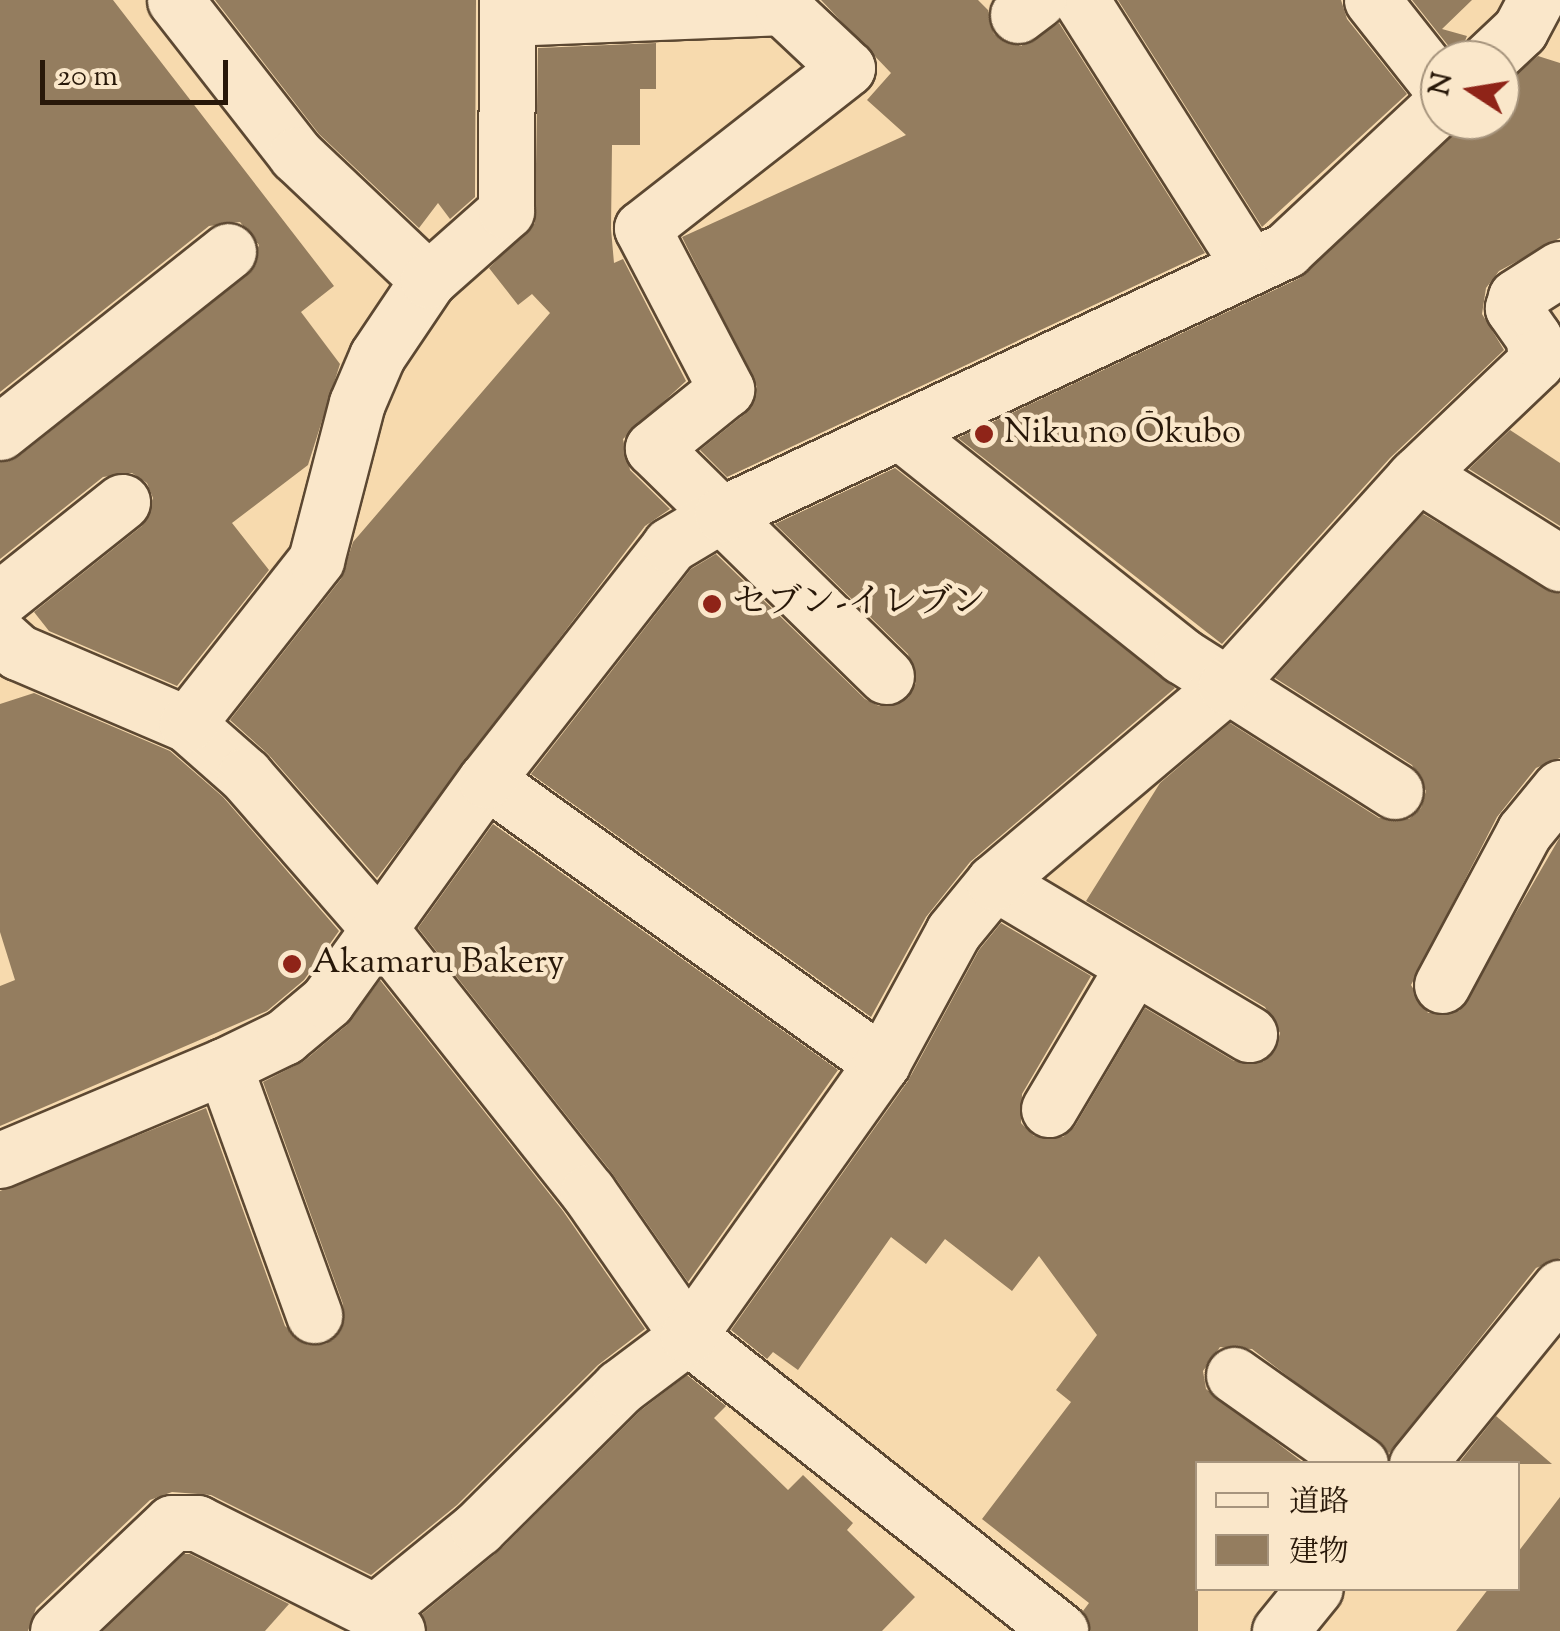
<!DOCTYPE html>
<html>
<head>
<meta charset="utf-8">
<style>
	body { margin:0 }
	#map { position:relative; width:1560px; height:1631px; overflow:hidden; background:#f7daae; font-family:"Sorts Mill Goudy","Noto Serif JP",serif }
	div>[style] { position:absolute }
	.building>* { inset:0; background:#947d5f }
	.roads { filter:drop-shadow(2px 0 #5c4832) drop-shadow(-2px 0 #5c4832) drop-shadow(0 2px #5c4832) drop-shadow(0 -2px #5c4832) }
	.minor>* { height:55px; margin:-27.5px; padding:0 27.5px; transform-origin:27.5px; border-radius:27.5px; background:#fae7ca }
	.dots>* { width:28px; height:28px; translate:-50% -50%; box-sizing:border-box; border:5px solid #fae7ca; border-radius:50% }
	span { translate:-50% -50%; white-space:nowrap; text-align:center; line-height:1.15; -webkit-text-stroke:9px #fae7ca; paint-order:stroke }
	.poi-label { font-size:35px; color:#281809 }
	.left { translate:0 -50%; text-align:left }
	.legend { position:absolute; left:1195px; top:1461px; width:325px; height:130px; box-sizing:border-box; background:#fae7ca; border:2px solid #a6947d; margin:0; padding:12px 18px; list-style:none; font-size:30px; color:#281809 }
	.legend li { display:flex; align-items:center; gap:20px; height:50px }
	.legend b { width:50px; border:2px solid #a6947d }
	.north { position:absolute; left:1420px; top:40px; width:100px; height:100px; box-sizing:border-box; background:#fae7ca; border:2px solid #a6947d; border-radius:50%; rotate:282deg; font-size:28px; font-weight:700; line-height:40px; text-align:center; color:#281809 }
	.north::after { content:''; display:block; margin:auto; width:35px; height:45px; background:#8f2418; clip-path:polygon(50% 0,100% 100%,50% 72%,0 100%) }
	.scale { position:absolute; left:40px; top:60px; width:188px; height:45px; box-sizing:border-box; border:5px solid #281809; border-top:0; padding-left:12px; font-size:30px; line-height:35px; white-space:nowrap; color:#281809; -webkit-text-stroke:8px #fae7ca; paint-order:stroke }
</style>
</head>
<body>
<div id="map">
	<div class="building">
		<div style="clip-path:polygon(0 0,113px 0,334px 286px,301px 312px,340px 364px,308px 465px,232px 523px,269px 570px,177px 686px,49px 631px,34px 612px,142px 526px,153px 498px,147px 483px,132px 473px,103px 477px,0 559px,0 462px,19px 456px,247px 275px,259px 245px,240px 222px,209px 226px,0 392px)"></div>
		<div style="clip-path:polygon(215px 0,476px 0,475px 197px,450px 219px,438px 203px,419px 228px,319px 134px)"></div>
		<div style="clip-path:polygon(821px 0,978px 0,988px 10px,994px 34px,1021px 46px,1059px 23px,1205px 253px,727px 477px,700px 450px,746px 413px,757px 387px,682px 237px,906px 135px,867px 100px,891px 73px)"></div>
		<div style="clip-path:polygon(1118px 0,1341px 0,1347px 19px,1407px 94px,1262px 227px)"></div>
		<div style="clip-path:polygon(1412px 0,1472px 0,1442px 29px,1467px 36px,1458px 58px)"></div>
		<div style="clip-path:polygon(656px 43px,656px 89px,640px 89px,640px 145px,612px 145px,611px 229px,614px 263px,623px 259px,686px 381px,623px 439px,630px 470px,670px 509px,645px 526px,377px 878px,268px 754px,230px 720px,341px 579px,353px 542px,550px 313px,532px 294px,518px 305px,489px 268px,535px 223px,538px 48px)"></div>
		<div style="clip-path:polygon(1538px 56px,1560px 63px,1560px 238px,1499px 271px,1486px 288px,1482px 314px,1504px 350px,1390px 458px,1222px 644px,958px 438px,1300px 278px,1467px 120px,1500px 120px,1500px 88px)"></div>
		<div style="clip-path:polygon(1510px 430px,1560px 463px,1560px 526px,1469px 469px)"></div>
		<div style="clip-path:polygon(895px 468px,1175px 688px,970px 862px,926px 917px,871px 1017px,531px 774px,691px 569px,716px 554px,865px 699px,879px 706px,908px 698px,916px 683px,908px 654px,775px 524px)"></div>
		<div style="clip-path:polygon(1423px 514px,1560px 594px,1560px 758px,1536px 768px,1497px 817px,1411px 985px,1428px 1013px,1459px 1011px,1560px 837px,1560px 1258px,1536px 1268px,1389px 1453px,1252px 1349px,1220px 1347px,1203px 1371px,1206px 1389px,1305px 1464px,1198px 1464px,1198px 1631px,1091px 1631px,1083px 1611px,1089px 1603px,982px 1519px,1071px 1402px,1056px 1390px,1097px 1335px,1039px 1256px,1012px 1291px,945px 1239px,926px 1264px,891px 1237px,798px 1370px,773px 1352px,767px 1359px,731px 1330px,908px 1081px,979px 950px,1001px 923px,1091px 976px,1022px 1094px,1021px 1123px,1034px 1136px,1063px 1137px,1075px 1126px,1145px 1008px,1234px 1061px,1263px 1062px,1275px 1051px,1280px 1033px,1265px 1007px,1086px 901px,1160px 783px,1230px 723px,1379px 818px,1409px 819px,1421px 808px,1426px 791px,1412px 765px,1275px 678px)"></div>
		<div style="clip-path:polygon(34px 693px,170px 751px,223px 797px,339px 931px,304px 980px,267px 1011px,0 1126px,0 986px,15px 980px,0 932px,0 704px)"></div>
		<div style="clip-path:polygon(493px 824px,838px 1070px,688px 1282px,612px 1173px,418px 928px)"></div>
		<div style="clip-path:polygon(380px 980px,563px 1211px,645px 1329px,598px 1365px,457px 1505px,371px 1575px,211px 1495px,172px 1492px,150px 1500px,36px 1608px,28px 1631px,0 1631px,0 1191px,206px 1108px,285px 1326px,308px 1345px,326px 1344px,344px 1321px,343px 1304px,263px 1082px,304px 1061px,347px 1025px)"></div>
		<div style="clip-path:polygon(687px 1375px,726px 1406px,714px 1418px,788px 1490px,803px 1475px,853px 1523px,847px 1530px,915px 1597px,882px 1631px,427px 1631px,422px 1614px,500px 1550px,640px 1411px)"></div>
		<div style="clip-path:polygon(1496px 1416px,1552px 1464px,1458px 1464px)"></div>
		<div style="clip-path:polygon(1560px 1497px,1560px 1631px,1456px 1631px,1489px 1588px,1518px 1588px,1518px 1552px)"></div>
		<div style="clip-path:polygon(184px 1554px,190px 1554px,289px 1604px,265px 1631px,103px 1631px)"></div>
	</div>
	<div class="roads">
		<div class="minor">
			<div style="left:175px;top:0;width:197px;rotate:52deg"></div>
			<div style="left:296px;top:155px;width:182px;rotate:43.4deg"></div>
			<div style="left:1081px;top:0;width:315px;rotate:57.6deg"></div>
			<div style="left:1372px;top:0;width:110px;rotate:51.7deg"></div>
			<div style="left:1018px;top:15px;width:25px;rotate:-37deg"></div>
			<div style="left:509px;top:18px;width:273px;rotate:-2.3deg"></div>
			<div style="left:782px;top:7px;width:89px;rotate:43.2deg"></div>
			<div style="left:847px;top:68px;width:260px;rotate:142deg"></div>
			<div style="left:642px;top:228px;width:182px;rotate:62.4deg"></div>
			<div style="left:726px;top:389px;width:94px;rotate:141.1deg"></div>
			<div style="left:653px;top:448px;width:326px;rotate:44.4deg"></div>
			<div style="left:1488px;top:60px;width:44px;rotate:-43.2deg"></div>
			<div style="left:1520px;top:30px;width:34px;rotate:-62deg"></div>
			<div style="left:0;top:432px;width:291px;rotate:-38.4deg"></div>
			<div style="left:903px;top:434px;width:357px;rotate:38.5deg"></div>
			<div style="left:1182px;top:656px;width:252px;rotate:32.4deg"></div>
			<div style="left:1418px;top:474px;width:168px;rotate:32.1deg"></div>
			<div style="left:0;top:599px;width:156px;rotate:-38.5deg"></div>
			<div style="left:0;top:636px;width:24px;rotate:42deg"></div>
			<div style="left:18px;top:652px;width:184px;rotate:23.1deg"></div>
			<div style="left:187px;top:724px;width:77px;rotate:41.3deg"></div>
			<div style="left:245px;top:775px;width:207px;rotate:48.9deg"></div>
			<div style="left:381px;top:931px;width:333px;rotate:51.6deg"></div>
			<div style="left:588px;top:1192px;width:175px;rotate:55.2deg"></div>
			<div style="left:688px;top:1336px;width:475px;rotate:38.4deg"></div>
			<div style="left:187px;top:724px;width:209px;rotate:-51.8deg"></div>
			<div style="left:316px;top:560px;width:162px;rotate:-75.4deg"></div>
			<div style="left:357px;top:403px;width:51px;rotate:-66.9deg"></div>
			<div style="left:377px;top:356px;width:92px;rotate:-56.1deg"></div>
			<div style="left:428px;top:280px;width:104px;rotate:-41.5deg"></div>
			<div style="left:506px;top:211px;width:211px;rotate:-89.7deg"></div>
			<div style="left:486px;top:780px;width:487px;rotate:35.6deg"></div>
			<div style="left:994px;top:882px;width:297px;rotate:30.8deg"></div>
			<div style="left:1442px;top:985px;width:174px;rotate:-61.8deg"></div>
			<div style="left:1524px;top:832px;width:57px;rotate:-50.7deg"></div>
			<div style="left:224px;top:1066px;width:265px;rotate:70.1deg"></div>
			<div style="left:1049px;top:1109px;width:166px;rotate:-59.3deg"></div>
			<div style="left:0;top:1160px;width:243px;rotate:-22.8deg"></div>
			<div style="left:224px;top:1066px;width:67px;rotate:-25.8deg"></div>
			<div style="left:284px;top:1037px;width:56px;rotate:-39.9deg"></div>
			<div style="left:327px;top:1001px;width:272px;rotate:-54.3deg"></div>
			<div style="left:486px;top:780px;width:298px;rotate:-51.9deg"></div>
			<div style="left:670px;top:545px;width:61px;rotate:-30.8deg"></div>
			<div style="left:722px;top:514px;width:623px;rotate:-25.08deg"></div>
			<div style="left:1286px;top:250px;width:211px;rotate:-43.1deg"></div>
			<div style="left:1234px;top:1375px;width:154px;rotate:35.2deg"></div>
			<div style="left:1417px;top:1464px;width:227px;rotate:-50.9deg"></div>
			<div style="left:375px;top:1612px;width:133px;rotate:-39.2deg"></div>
			<div style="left:478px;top:1528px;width:200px;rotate:-44.8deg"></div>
			<div style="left:620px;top:1387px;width:85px;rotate:-36.9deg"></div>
			<div style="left:688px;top:1336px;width:335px;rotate:-54.6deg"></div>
			<div style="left:882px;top:1063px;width:149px;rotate:-61.5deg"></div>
			<div style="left:953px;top:932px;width:65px;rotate:-50.6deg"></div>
			<div style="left:994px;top:882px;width:304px;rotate:-40.2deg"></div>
			<div style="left:1226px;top:686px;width:279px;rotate:-47.9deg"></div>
			<div style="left:1413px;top:479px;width:170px;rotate:-43.6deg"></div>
			<div style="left:1536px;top:362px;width:24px;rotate:-95deg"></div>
			<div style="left:1534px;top:338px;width:37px;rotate:-125deg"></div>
			<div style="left:1513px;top:308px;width:11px;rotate:-75deg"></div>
			<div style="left:1516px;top:297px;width:52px;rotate:-32.5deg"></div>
			<div style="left:58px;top:1631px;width:157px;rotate:-43.5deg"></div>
			<div style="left:172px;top:1523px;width:25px"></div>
			<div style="left:197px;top:1523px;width:199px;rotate:26.6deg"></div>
			<div style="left:375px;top:1612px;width:29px;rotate:41deg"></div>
			<div style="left:1280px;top:1631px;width:55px;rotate:-50.9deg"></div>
		</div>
	</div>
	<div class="dots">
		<div style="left:984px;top:434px;background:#8f2418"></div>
		<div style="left:712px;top:604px;background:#8f2418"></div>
		<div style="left:292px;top:964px;background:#8f2418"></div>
	</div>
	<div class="poi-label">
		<span class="left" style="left:1004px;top:434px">Niku no Ōkubo</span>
		<span class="left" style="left:732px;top:604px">セブン-イレブン</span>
		<span class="left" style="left:312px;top:964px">Akamaru Bakery</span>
	</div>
	<ul class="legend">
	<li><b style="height:12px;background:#fae7ca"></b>道路</li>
	<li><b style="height:28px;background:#947d5f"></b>建物</li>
	</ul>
	<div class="north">N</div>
	<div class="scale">20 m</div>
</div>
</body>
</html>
